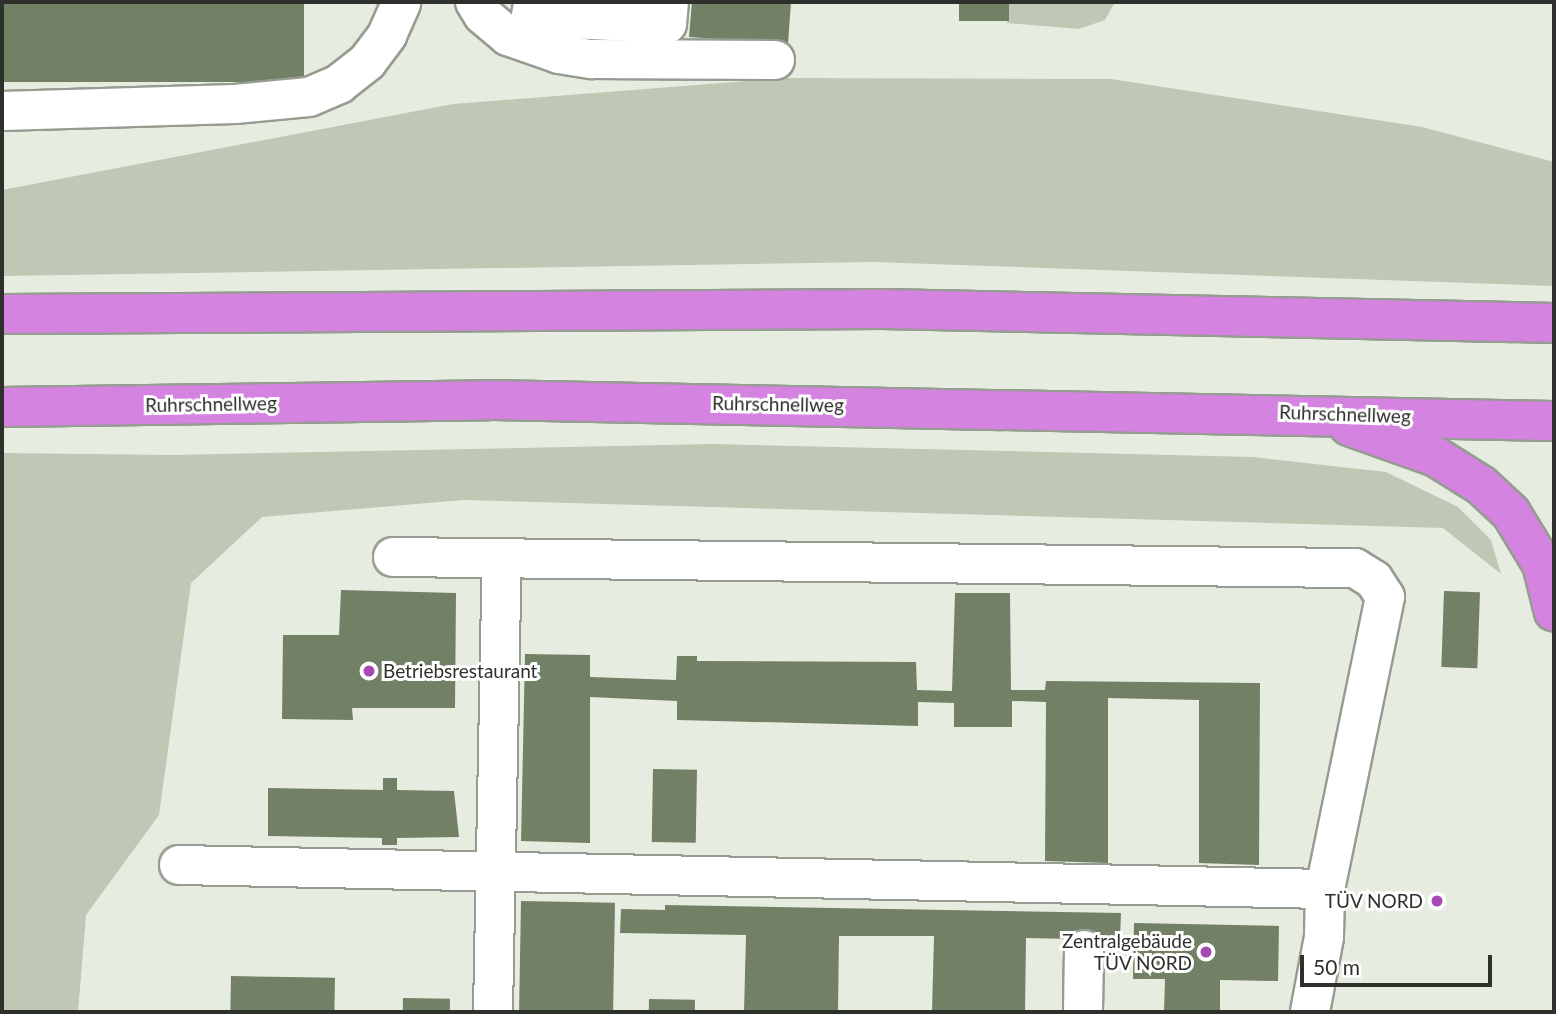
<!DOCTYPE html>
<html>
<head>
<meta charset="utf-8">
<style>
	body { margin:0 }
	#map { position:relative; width:1556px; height:1014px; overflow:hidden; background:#e7ece1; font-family:Lato,sans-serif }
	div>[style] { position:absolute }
	.green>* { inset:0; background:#bec8b4 }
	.building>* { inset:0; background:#728065; transform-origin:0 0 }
	.roads { filter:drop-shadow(2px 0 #979c92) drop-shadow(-2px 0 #979c92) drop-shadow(0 2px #979c92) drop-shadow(0 -2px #979c92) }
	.minor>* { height:38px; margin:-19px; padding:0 19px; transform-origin:19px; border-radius:19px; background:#fff }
	.highway>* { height:38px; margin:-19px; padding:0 19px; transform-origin:19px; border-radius:19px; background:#d483e0 }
	.dots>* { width:19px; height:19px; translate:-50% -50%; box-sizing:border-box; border:4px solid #fff; border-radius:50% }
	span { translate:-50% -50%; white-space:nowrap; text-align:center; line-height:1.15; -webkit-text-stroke:6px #fff; paint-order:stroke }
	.street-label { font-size:19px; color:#2d302b }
	.poi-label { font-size:19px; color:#2d302b }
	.left { translate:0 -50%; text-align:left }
	.right { translate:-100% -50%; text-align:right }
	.frame { position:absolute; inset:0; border:4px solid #2d302b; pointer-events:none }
	.scale { position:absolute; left:1300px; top:955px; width:192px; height:32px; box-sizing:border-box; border:4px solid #2d302b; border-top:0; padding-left:9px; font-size:21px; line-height:24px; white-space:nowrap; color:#2d302b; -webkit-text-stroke:5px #fff; paint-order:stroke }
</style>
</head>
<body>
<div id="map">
	<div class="green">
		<div style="clip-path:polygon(1009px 2px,1115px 2px,1105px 20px,1079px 29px,1007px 23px)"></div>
		<div style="clip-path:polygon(785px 78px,1111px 79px,1422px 127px,1554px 162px,1554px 286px,874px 262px,2px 276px,2px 190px,453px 104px)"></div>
		<div style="clip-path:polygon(713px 444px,1253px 457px,1386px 472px,1458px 507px,1491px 540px,1501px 574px,1443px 528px,464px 500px,262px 517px,191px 583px,159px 815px,86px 915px,78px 1012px,2px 1012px,2px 453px,172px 455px)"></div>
	</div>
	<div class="building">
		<div style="left:2px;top:2px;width:302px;height:80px"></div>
		<div style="clip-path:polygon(692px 2px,791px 2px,788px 44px,689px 37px)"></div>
		<div style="left:959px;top:2px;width:50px;height:19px"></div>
		<div style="clip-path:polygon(341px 590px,456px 593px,455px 708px,352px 708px,353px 720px,282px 719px,283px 635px,339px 635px)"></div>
		<div style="left:1444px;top:591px;width:36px;height:76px;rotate:2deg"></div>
		<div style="clip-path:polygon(955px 593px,1010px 593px,1011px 690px,1045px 690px,1046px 681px,1260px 683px,1259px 865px,1199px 863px,1199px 700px,1108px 698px,1108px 863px,1045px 861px,1046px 702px,1012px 701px,1012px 727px,954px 727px,954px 703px,918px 702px,918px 726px,677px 720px,677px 701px,590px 697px,590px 843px,521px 841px,525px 654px,590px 655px,590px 677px,676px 680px,677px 656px,697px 656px,697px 661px,916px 662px,917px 690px,952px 691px)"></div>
		<div style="left:653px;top:769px;width:44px;height:73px;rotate:1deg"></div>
		<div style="clip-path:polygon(383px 778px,397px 778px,397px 790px,454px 791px,459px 837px,397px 838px,397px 845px,382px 845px,382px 838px,268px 836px,268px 788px,383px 790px)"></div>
		<div style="left:521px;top:901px;width:94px;height:111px;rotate:1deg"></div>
		<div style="clip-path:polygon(665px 905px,1121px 913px,1120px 940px,1026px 938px,1025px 1012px,932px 1012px,934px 936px,839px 936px,838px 1012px,744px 1012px,746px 935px,620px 933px,621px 909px,665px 910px)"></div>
		<div style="clip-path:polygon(1134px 923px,1279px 926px,1278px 981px,1220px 980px,1220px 1012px,1164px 1012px,1165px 979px,1133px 979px)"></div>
		<div style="left:231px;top:976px;width:104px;height:36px;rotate:1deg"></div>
		<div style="left:403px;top:998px;width:47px;height:14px;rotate:1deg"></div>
		<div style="left:649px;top:999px;width:46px;height:13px;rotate:1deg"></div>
	</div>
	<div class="roads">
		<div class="minor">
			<div style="left:475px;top:2px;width:15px;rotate:58deg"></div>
			<div style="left:483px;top:15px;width:33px;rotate:40deg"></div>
			<div style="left:508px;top:36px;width:54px;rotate:19.4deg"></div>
			<div style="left:559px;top:54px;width:33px;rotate:9deg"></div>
			<div style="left:592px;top:59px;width:183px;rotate:0.3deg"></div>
			<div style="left:533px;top:2px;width:15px;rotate:98deg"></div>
			<div style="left:531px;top:17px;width:136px;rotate:2.9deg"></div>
			<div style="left:667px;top:24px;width:22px;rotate:-85deg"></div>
			<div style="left:2px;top:111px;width:233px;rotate:-1.7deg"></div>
			<div style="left:235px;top:104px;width:74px;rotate:-5.4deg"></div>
			<div style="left:309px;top:97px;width:33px;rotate:-23deg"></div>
			<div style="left:339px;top:84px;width:36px;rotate:-38deg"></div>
			<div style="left:367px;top:62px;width:34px;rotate:-53deg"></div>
			<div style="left:387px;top:35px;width:35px;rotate:-66deg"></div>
			<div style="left:393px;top:557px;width:962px;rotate:0.66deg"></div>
			<div style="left:1355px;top:568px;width:22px;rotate:32deg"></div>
			<div style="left:1374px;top:580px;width:20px;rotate:57deg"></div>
			<div style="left:1385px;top:597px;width:298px;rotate:101.6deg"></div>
			<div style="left:1325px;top:889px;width:48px;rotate:91.2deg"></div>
			<div style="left:1324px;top:937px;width:76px;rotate:100.6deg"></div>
			<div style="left:179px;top:865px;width:1146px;rotate:1.2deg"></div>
			<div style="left:493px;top:1012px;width:453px;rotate:-88.9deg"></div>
			<div style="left:1083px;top:1012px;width:62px;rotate:-89.1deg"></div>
		</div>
		<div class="highway">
			<div style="left:2px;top:314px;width:880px;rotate:-0.33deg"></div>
			<div style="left:882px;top:309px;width:672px;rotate:1.19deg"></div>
			<div style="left:2px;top:407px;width:487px;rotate:-0.8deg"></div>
			<div style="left:489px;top:400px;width:1065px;rotate:1.13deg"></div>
			<div style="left:1349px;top:426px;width:92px;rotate:19.6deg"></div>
			<div style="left:1436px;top:457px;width:53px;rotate:31.9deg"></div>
			<div style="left:1481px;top:485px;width:41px;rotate:43deg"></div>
			<div style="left:1511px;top:513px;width:60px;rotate:58.7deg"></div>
			<div style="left:1542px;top:564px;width:49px;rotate:76deg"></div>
		</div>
	</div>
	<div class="dots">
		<div style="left:369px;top:671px;background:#a649b3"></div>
		<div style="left:1437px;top:901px;background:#a649b3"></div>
		<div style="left:1206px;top:952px;background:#a649b3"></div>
	</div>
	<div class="street-label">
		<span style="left:211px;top:404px;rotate:-1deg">Ruhrschnellweg</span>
		<span style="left:778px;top:404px;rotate:1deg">Ruhrschnellweg</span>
		<span style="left:1345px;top:414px;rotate:2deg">Ruhrschnellweg</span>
	</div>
	<div class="poi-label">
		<span class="left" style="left:383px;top:671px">Betriebsrestaurant</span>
		<span class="right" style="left:1423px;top:901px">TÜV NORD</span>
		<span class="right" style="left:1192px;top:952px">Zentralgebäude<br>TÜV NORD</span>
	</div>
	<div class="frame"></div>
	<div class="scale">50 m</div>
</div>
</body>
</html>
